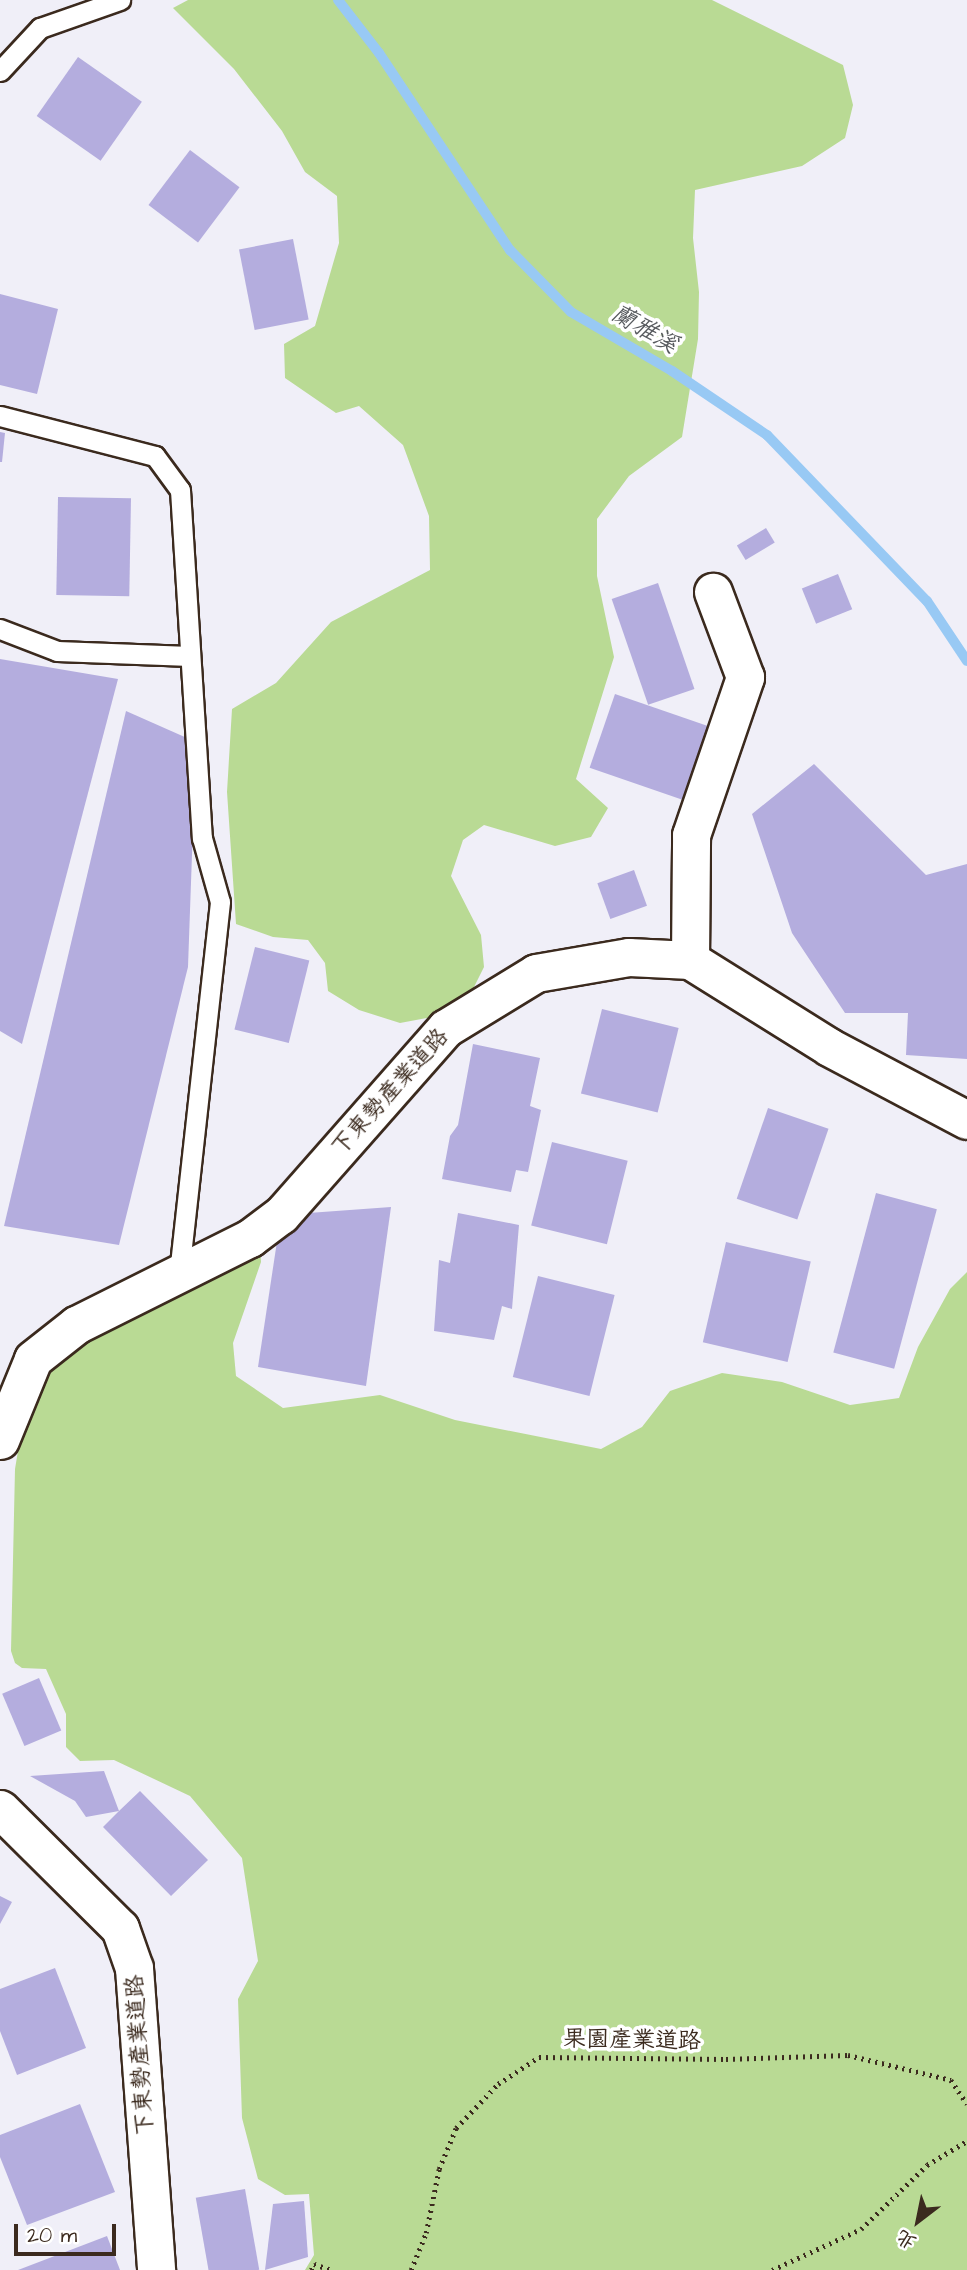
<!DOCTYPE html>
<html>
<head>
<meta charset="utf-8">
<style>
	body { margin:0 }
	#map { position:relative; width:967px; height:2270px; overflow:hidden; background:#f0eff8; font-family:"Architects Daughter","LXGW WenKai TC",sans-serif }
	div>[style] { position:absolute }
	.green>* { inset:0; background:#b9da94 }
	.stream>* { height:10px; margin:-5px; padding:0 5px; transform-origin:5px; border-radius:5px; background:#98c9f4 }
	.building>* { inset:0; background:#b4adde; transform-origin:0 0 }
	.path>* { height:4.5px; margin-top:-2.25px; transform-origin:0; background:repeating-linear-gradient(90deg,#3b2a1e 0 2px,transparent 0 7px) }
	.roads { filter:drop-shadow(2px 0 #3b2a1e) drop-shadow(-2px 0 #3b2a1e) drop-shadow(0 2px #3b2a1e) drop-shadow(0 -2px #3b2a1e) }
	.service>* { height:19px; margin:-9.5px; padding:0 9.5px; transform-origin:9.5px; border-radius:9.5px; background:#fff }
	.minor>* { height:37px; margin:-18.5px; padding:0 18.5px; transform-origin:18.5px; border-radius:18.5px; background:#fff }
	span { translate:-50% -50%; white-space:nowrap; text-align:center; line-height:1.15; -webkit-text-stroke:7px #fff; paint-order:stroke }
	.street-label { font-size:23px; color:#3b2a1e }
	.water-label { font-size:24px; color:#575a5e; font-style:italic }
	.north { position:absolute; left:883px; top:2186px; width:70px; height:70px; -webkit-text-stroke:5px #fff; paint-order:stroke; rotate:212deg; font-size:19px; font-weight:700; line-height:28px; text-align:center; color:#3b2a1e }
	.north::after { content:''; display:block; margin:auto; width:24px; height:32px; background:#3b2a1e; clip-path:polygon(50% 0,100% 100%,50% 72%,0 100%) }
	.scale { position:absolute; left:14px; top:2224px; width:102px; height:32px; box-sizing:border-box; border:4px solid #3b2a1e; border-top:0; padding-left:9px; font-size:21px; line-height:24px; white-space:nowrap; color:#3b2a1e; -webkit-text-stroke:5px #fff; paint-order:stroke }
</style>
</head>
<body>
<div id="map">
	<div class="green">
		<div style="clip-path:polygon(188px 0,712px 0,843px 65px,853px 105px,845px 138px,802px 166px,695px 190px,693px 238px,699px 292px,698px 339px,682px 437px,629px 476px,597px 519px,597px 576px,614px 657px,576px 779px,608px 808px,591px 837px,555px 846px,484px 825px,463px 840px,451px 876px,481px 935px,484px 967px,473px 989px,432px 1017px,400px 1023px,359px 1010px,328px 991px,325px 963px,308px 940px,273px 937px,236px 924px,227px 792px,232px 709px,276px 683px,331px 622px,430px 570px,429px 516px,403px 445px,359px 406px,336px 413px,285px 378px,284px 344px,315px 326px,339px 243px,337px 196px,305px 172px,282px 131px,234px 69px,173px 8px)"></div>
		<div style="clip-path:polygon(260px 1246px,261px 1262px,233px 1343px,236px 1376px,283px 1408px,380px 1395px,455px 1420px,601px 1449px,642px 1427px,670px 1391px,722px 1373px,782px 1382px,850px 1405px,899px 1398px,918px 1347px,950px 1289px,967px 1272px,967px 2270px,305px 2270px,314px 2255px,309px 2194px,285px 2195px,258px 2179px,242px 2118px,238px 1999px,258px 1961px,242px 1858px,190px 1796px,114px 1760px,80px 1761px,66px 1747px,66px 1714px,46px 1669px,22px 1668px,15px 1663px,11px 1651px,15px 1469px,26px 1403px,49px 1363px,100px 1329px)"></div>
	</div>
	<div class="stream">
		<div style="left:338px;top:0;width:67px;rotate:52.3deg"></div>
		<div style="left:379px;top:53px;width:237px;rotate:56.4deg"></div>
		<div style="left:510px;top:250px;width:87px;rotate:45.5deg"></div>
		<div style="left:571px;top:312px;width:117px;rotate:30.3deg"></div>
		<div style="left:672px;top:371px;width:115px;rotate:34deg"></div>
		<div style="left:767px;top:435px;width:231px;rotate:46.1deg"></div>
		<div style="left:927px;top:601px;width:72px;rotate:56.3deg"></div>
	</div>
	<div class="building">
		<div style="left:78px;top:57px;width:78px;height:72px;rotate:35deg"></div>
		<div style="left:190px;top:150px;width:62px;height:69px;rotate:37deg"></div>
		<div style="left:293px;top:239px;width:82px;height:55px;rotate:79deg"></div>
		<div style="clip-path:polygon(0 294px,58px 309px,37px 394px,0 385px)"></div>
		<div style="clip-path:polygon(0 432px,5px 433px,2px 462px,0 462px)"></div>
		<div style="left:58px;top:497px;width:73px;height:98px;rotate:1deg"></div>
		<div style="left:766px;top:528px;width:17px;height:34px;rotate:59deg"></div>
		<div style="left:838px;top:574px;width:38px;height:39px;rotate:68deg"></div>
		<div style="left:658px;top:583px;width:112px;height:49px;rotate:71deg"></div>
		<div style="clip-path:polygon(0 659px,118px 679px,22px 1044px,0 1031px)"></div>
		<div style="left:615px;top:694px;width:102px;height:78px;rotate:19deg"></div>
		<div style="clip-path:polygon(126px 711px,196px 742px,188px 967px,119px 1245px,4px 1226px)"></div>
		<div style="clip-path:polygon(814px 764px,926px 875px,967px 864px,967px 1059px,906px 1055px,908px 1013px,845px 1013px,792px 933px,752px 814px)"></div>
		<div style="left:634px;top:870px;width:38px;height:39px;rotate:70deg"></div>
		<div style="left:255px;top:947px;width:56px;height:85px;rotate:14deg"></div>
		<div style="left:602px;top:1009px;width:79px;height:87px;rotate:14deg"></div>
		<div style="clip-path:polygon(473px 1044px,540px 1058px,530px 1106px,541px 1110px,528px 1172px,516px 1170px,511px 1192px,442px 1179px,450px 1136px,458px 1125px)"></div>
		<div style="left:768px;top:1108px;width:64px;height:96px;rotate:19deg"></div>
		<div style="left:552px;top:1142px;width:78px;height:86px;rotate:14deg"></div>
		<div style="left:876px;top:1193px;width:63px;height:165px;rotate:15deg"></div>
		<div style="clip-path:polygon(391px 1207px,366px 1386px,258px 1367px,281px 1215px)"></div>
		<div style="clip-path:polygon(458px 1213px,519px 1225px,512px 1309px,502px 1306px,494px 1340px,434px 1331px,439px 1260px,450px 1263px)"></div>
		<div style="left:726px;top:1242px;width:87px;height:103px;rotate:13deg"></div>
		<div style="left:538px;top:1276px;width:79px;height:104px;rotate:14deg"></div>
		<div style="left:39px;top:1678px;width:57px;height:40px;rotate:67deg"></div>
		<div style="clip-path:polygon(104px 1771px,119px 1811px,140px 1791px,208px 1860px,171px 1896px,103px 1827px,119px 1811px,86px 1817px,75px 1801px,30px 1776px)"></div>
		<div style="clip-path:polygon(0 1896px,12px 1902px,0 1924px)"></div>
		<div style="clip-path:polygon(55px 1968px,86px 2048px,17px 2075px,0 2031px,0 1989px)"></div>
		<div style="clip-path:polygon(80px 2104px,115px 2192px,27px 2225px,0 2157px,0 2135px)"></div>
		<div style="left:245px;top:2189px;width:82px;height:50px;rotate:80deg"></div>
		<div style="clip-path:polygon(304px 2201px,308px 2257px,265px 2270px,273px 2204px)"></div>
		<div style="clip-path:polygon(107px 2236px,120px 2270px,18px 2270px)"></div>
	</div>
	<div class="path">
		<div style="left:311px;top:2270px;width:7px;rotate:-63deg"></div>
		<div style="left:314px;top:2264px;width:18px;rotate:19deg"></div>
		<div style="left:411px;top:2270px;width:40px;rotate:-68deg"></div>
		<div style="left:426px;top:2233px;width:65px;rotate:-78.5deg"></div>
		<div style="left:439px;top:2169px;width:44px;rotate:-67.5deg"></div>
		<div style="left:456px;top:2128px;width:61px;rotate:-46.3deg"></div>
		<div style="left:498px;top:2084px;width:49px;rotate:-33.4deg"></div>
		<div style="left:539px;top:2057px;width:187px;rotate:0.6deg"></div>
		<div style="left:726px;top:2059px;width:122px;rotate:-1.9deg"></div>
		<div style="left:848px;top:2055px;width:106px;rotate:13.6deg"></div>
		<div style="left:951px;top:2080px;width:29px;rotate:56deg"></div>
		<div style="left:772px;top:2270px;width:98px;rotate:-24.7deg"></div>
		<div style="left:861px;top:2229px;width:92px;rotate:-44.1deg"></div>
		<div style="left:927px;top:2165px;width:47px;rotate:-31deg"></div>
	</div>
	<div class="roads">
		<div class="service">
			<div style="left:0;top:71px;width:59px;rotate:-47.1deg"></div>
			<div style="left:40px;top:28px;width:85px;rotate:-19.3deg"></div>
			<div style="left:0;top:416px;width:160px;rotate:14.5deg"></div>
			<div style="left:155px;top:456px;width:42px;rotate:53.7deg"></div>
			<div style="left:180px;top:490px;width:349px;rotate:86.4deg"></div>
			<div style="left:202px;top:838px;width:66px;rotate:74.3deg"></div>
			<div style="left:220px;top:902px;width:372px;rotate:96.3deg"></div>
			<div style="left:0;top:629px;width:61px;rotate:21.1deg"></div>
			<div style="left:57px;top:651px;width:133px;rotate:2.2deg"></div>
		</div>
		<div class="minor">
			<div style="left:690px;top:960px;width:125px;rotate:-89.5deg"></div>
			<div style="left:691px;top:835px;width:167px;rotate:-71.1deg"></div>
			<div style="left:745px;top:677px;width:91px;rotate:-110.6deg"></div>
			<div style="left:0;top:1440px;width:87px;rotate:-67.8deg"></div>
			<div style="left:33px;top:1359px;width:55px;rotate:-38.3deg"></div>
			<div style="left:76px;top:1325px;width:195px;rotate:-26.6deg"></div>
			<div style="left:250px;top:1238px;width:39px;rotate:-37deg"></div>
			<div style="left:281px;top:1215px;width:249px;rotate:-48.6deg"></div>
			<div style="left:446px;top:1028px;width:105px;rotate:-31.4deg"></div>
			<div style="left:536px;top:973px;width:94px;rotate:-9.8deg"></div>
			<div style="left:629px;top:957px;width:61px;rotate:2.8deg"></div>
			<div style="left:690px;top:960px;width:164px;rotate:32deg"></div>
			<div style="left:829px;top:1047px;width:156px;rotate:27.9deg"></div>
			<div style="left:0;top:1809px;width:169px;rotate:44.8deg"></div>
			<div style="left:120px;top:1928px;width:42px;rotate:70.7deg"></div>
			<div style="left:134px;top:1968px;width:303px;rotate:85.8deg"></div>
		</div>
	</div>
	<div class="street-label">
		<span style="left:390px;top:1092px;rotate:-48deg">下東勢產業道路</span>
		<span style="left:632px;top:2040px;rotate:1deg">果園產業道路</span>
		<span style="left:140px;top:2055px;rotate:-94deg">下東勢產業道路</span>
	</div>
	<div class="water-label">
		<span style="left:644px;top:330px;rotate:30deg">蘭雅溪</span>
	</div>
	<div class="north">北</div>
	<div class="scale">20 m</div>
</div>
</body>
</html>
